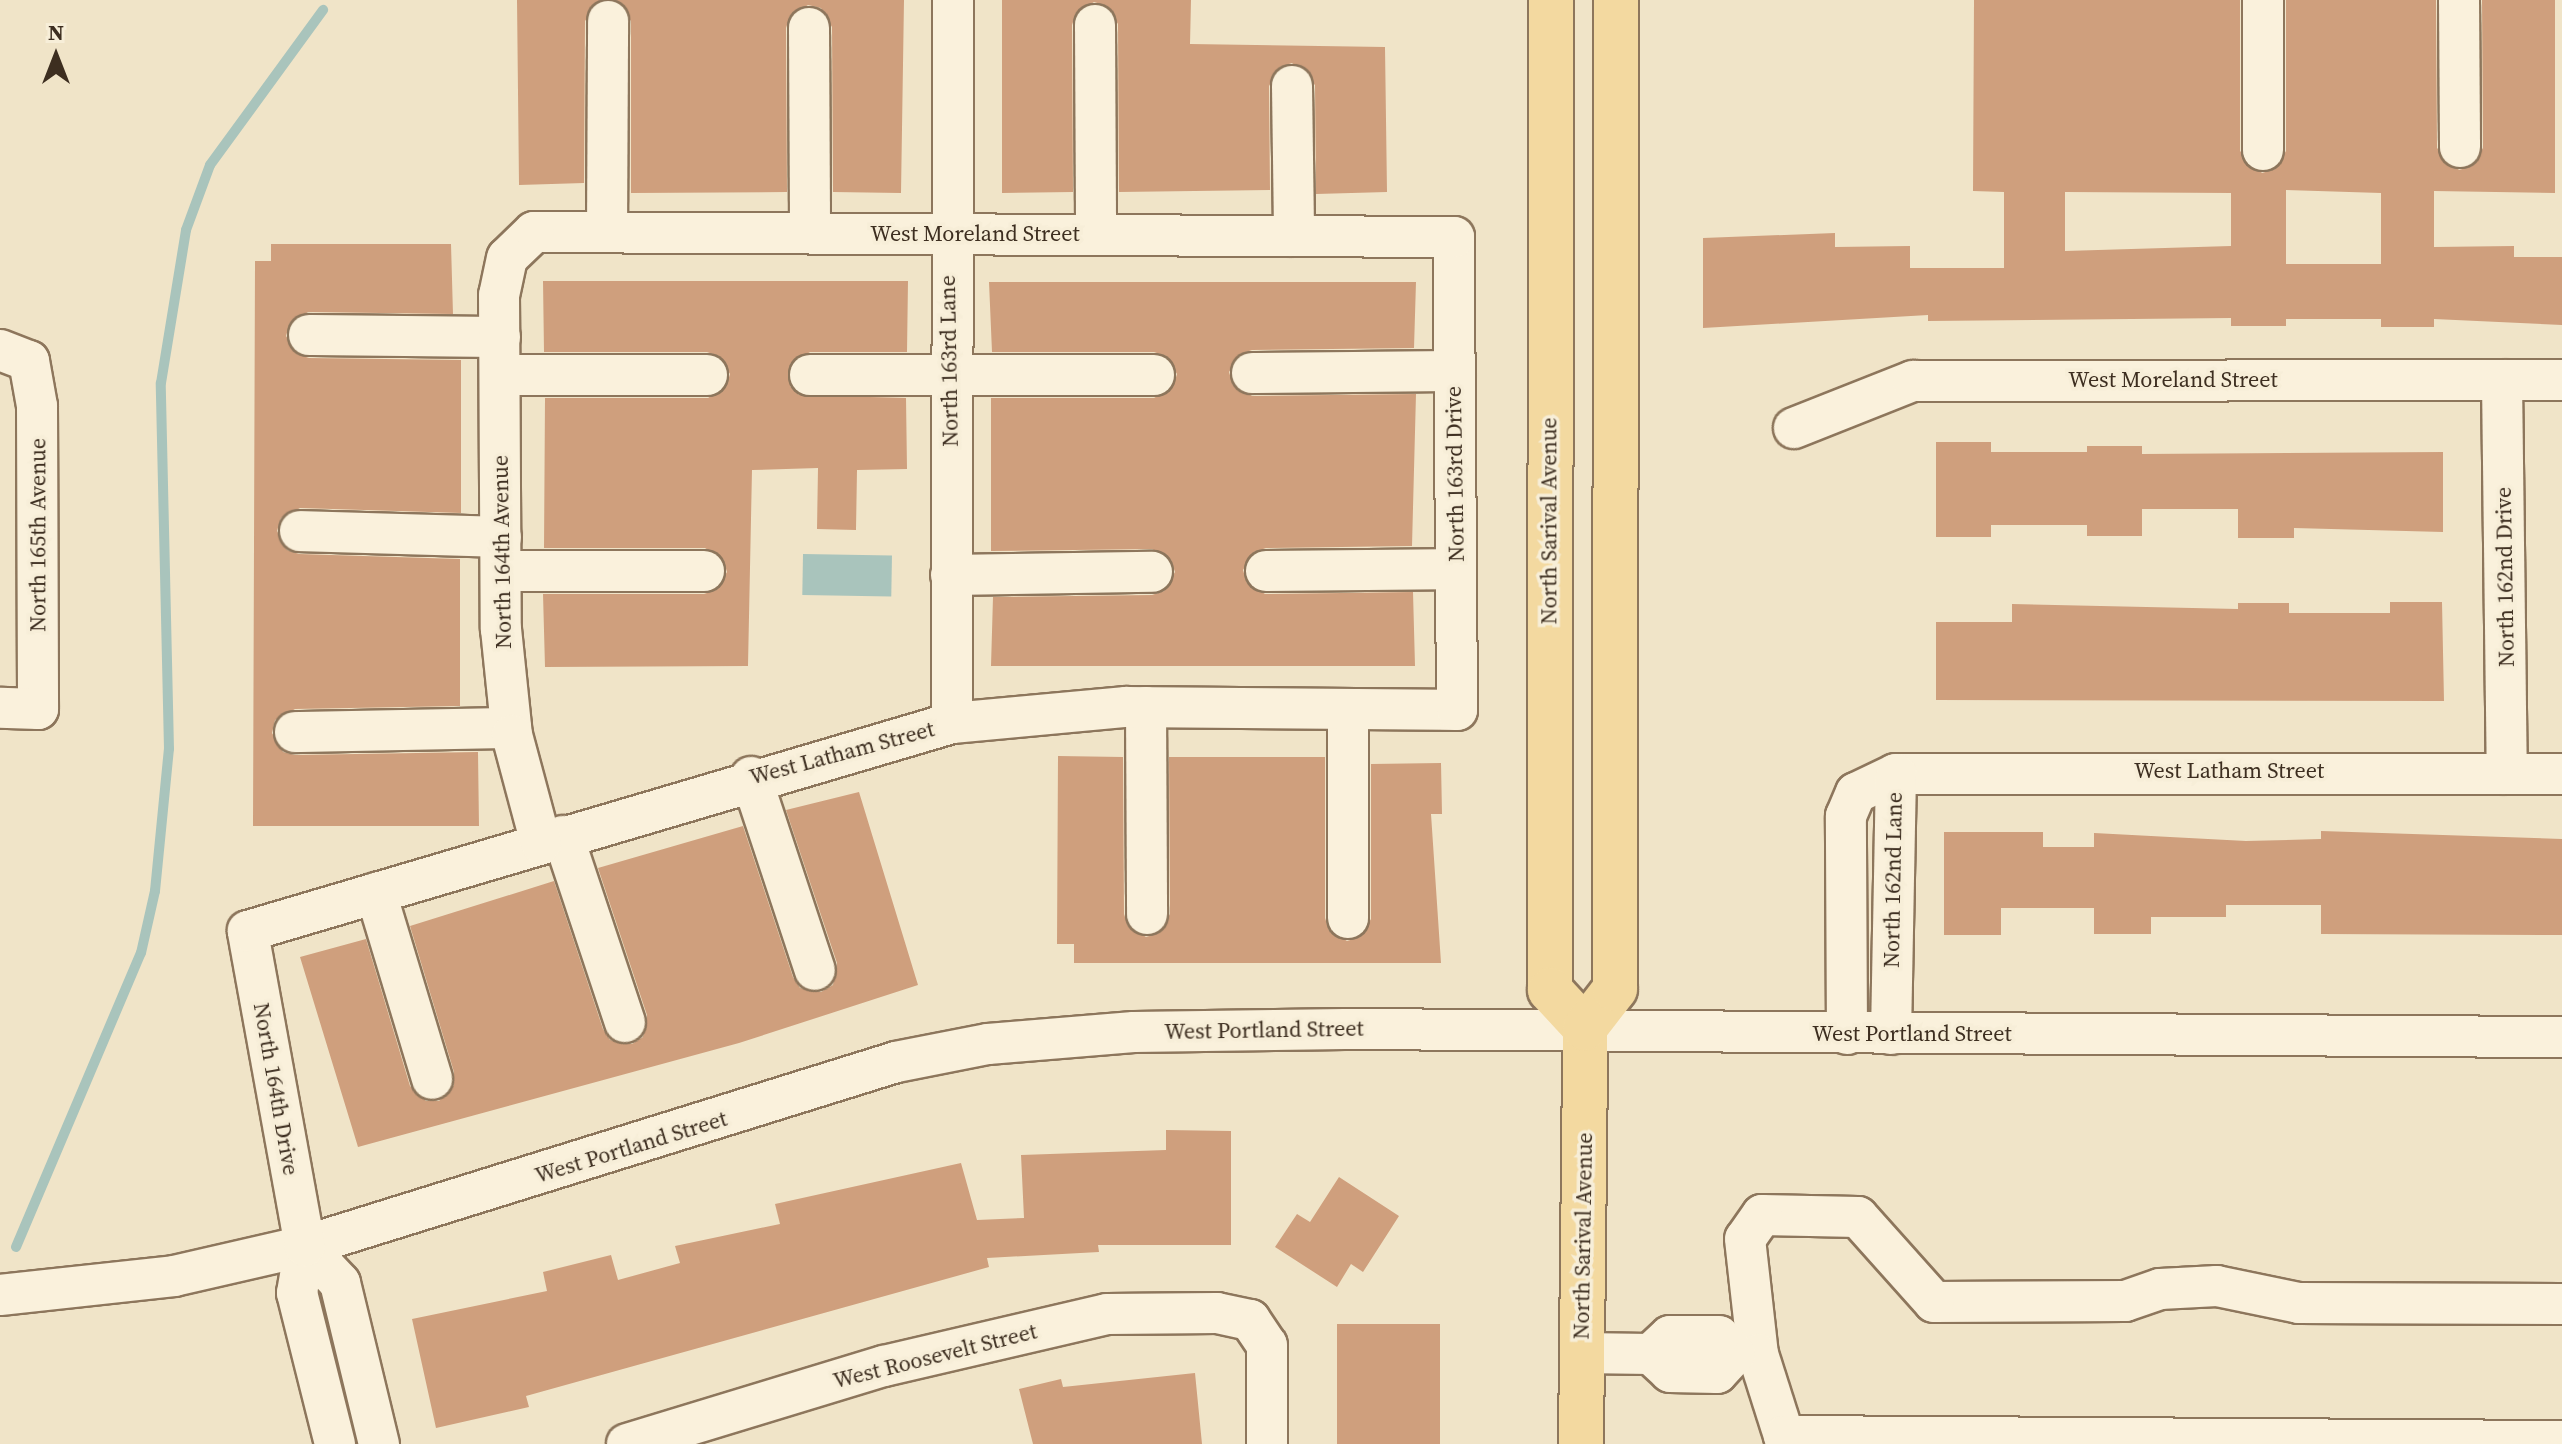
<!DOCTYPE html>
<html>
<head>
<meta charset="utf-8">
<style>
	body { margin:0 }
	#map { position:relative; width:2562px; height:1444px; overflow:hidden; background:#f0e4c8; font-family:"Source Serif 4",serif }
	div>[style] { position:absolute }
	.water>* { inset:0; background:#a9c4bc; transform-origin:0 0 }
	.stream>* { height:10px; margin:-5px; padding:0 5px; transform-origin:5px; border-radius:5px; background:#a9c4bc }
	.building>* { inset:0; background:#cf9f7d; transform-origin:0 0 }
	.roads { filter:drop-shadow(2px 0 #8d765c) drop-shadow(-2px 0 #8d765c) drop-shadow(0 2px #8d765c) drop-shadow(0 -2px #8d765c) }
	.minor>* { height:40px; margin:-20px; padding:0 20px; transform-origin:20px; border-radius:20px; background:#faf1dc }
	.major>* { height:44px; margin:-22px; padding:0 22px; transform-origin:22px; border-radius:22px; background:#f3d9a0 }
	span { translate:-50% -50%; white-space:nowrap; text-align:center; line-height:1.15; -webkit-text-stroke:7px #f7eed8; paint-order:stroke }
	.street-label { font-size:22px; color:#3d2e20 }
	.north { position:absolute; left:16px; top:16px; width:80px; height:80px; -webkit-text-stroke:6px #f7eed8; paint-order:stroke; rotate:0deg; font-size:22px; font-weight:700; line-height:32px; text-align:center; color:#3d2e20 }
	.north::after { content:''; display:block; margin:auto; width:28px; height:36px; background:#3d2e20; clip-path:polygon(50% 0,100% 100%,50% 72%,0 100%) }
</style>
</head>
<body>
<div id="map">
	<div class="water">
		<div style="left:803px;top:554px;width:89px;height:41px;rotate:1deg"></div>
	</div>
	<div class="stream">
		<div style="left:16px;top:1247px;width:319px;rotate:-67deg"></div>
		<div style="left:141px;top:953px;width:64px;rotate:-77.3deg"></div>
		<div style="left:155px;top:891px;width:143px;rotate:-84.4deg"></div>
		<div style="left:169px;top:749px;width:366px;rotate:-91.3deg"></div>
		<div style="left:161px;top:383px;width:155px;rotate:-80.7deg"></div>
		<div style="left:186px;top:230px;width:69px;rotate:-69.7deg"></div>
		<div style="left:210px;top:165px;width:192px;rotate:-53.9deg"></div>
	</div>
	<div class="building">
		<div style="clip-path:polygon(517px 0,600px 0,585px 21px,584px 183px,519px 185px)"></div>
		<div style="clip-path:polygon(616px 0,904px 0,901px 193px,833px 192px,832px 27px,821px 8px,808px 5px,790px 16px,786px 28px,787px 192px,631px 193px,631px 21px)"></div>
		<div style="clip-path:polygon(1002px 0,1191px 0,1190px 44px,1385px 47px,1387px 192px,1316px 194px,1315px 85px,1292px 63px,1280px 67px,1269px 86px,1270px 190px,1119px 192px,1118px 24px,1107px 6px,1094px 2px,1076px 13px,1072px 25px,1073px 192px,1002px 193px)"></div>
		<div style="clip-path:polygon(evenodd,1974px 0,2240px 0,2240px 151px,2262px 173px,2275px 169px,2286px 151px,2286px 0,2436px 0,2437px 148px,2459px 170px,2472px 166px,2483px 148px,2482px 0,2555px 0,2555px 193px,2434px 191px,2434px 247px,2514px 246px,2514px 257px,2562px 257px,2562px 325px,2434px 319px,2434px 327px,2381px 327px,2381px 319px,2286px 319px,2286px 326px,2231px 326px,2231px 318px,1928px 321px,1928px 315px,1703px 328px,1703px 238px,1835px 233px,1835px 247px,1910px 246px,1910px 268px,2004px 268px,2004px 192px,1973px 191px,1974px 0,2286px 190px,2381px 193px,2381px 264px,2286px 264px,2286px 190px,1974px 0,2065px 192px,2231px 193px,2231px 246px,2065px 251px,2065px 192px)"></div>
		<div style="clip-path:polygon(271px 244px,451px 244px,453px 314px,308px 312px,290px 323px,286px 336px,297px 354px,309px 358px,461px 360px,461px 513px,300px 508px,281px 518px,277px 531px,287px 550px,299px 554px,460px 559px,460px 706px,295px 709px,275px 720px,272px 733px,283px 752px,295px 755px,478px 752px,479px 826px,253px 826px,255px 261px,271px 261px)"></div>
		<div style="clip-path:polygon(543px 281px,908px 281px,907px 352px,810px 352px,790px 364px,790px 386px,799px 395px,906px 398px,907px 469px,857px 470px,856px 530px,817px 529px,818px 468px,752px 470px,748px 666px,545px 667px,543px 594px,704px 594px,716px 590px,727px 572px,723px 559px,705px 548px,544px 548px,545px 398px,708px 398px,726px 387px,730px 374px,719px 356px,707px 352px,544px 352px)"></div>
		<div style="clip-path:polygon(989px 282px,1416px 282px,1414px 348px,1252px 350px,1240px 354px,1229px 372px,1233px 385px,1252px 396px,1416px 394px,1412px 546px,1266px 548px,1254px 552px,1243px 570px,1247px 583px,1265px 594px,1413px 592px,1415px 666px,991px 666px,993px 597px,1152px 595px,1164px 591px,1175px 572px,1171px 560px,1152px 549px,991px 551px,991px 398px,1154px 398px,1173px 387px,1177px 374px,1166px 356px,1154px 352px,992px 352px)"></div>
		<div style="clip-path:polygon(1936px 442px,1991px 442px,1991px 452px,2087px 452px,2087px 446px,2142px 446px,2142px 454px,2443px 452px,2443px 532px,2294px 528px,2294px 538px,2238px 538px,2238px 509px,2142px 509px,2142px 536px,2087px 536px,2087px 525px,1991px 525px,1991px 537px,1936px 537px)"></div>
		<div style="clip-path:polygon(2390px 602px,2442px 602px,2444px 701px,1936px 700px,1936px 622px,2012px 622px,2012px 604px,2238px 609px,2238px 603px,2289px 603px,2289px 613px,2390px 613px)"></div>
		<div style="clip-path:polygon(1058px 756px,1123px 757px,1124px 914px,1128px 926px,1146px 937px,1159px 933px,1170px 914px,1169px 757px,1325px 757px,1325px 918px,1329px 930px,1347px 941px,1360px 937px,1371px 919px,1371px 764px,1441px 763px,1442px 814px,1431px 814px,1441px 963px,1074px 963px,1074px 944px,1057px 944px)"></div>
		<div style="clip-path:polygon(859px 792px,918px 985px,739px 1043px,358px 1147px,300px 957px,366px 939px,410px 1086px,426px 1101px,439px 1101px,454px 1085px,454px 1072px,410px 926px,554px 881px,603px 1029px,610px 1040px,632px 1044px,643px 1037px,647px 1015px,598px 868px,743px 826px,793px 977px,800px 988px,821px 992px,833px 985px,837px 963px,786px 810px)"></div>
		<div style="clip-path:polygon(2321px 831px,2562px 839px,2562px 935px,2321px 934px,2321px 905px,2226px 905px,2226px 917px,2151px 917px,2151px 934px,2094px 934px,2094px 908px,2001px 908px,2001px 935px,1944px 935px,1944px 832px,2043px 832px,2043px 847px,2094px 847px,2094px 833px,2246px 841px,2321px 839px)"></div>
		<div style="clip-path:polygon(1166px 1130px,1231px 1131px,1231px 1245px,1098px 1245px,1099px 1252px,987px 1258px,989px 1267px,526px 1396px,529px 1407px,436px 1428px,412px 1319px,547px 1291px,543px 1272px,611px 1255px,618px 1280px,680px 1263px,675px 1246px,780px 1224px,775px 1204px,961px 1163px,977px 1220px,1024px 1218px,1021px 1155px,1166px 1150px)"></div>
		<div style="clip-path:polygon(1339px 1177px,1399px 1216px,1363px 1272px,1351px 1264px,1337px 1287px,1275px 1247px,1297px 1214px,1310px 1222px)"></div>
		<div style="left:1337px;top:1324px;width:103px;height:120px"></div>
		<div style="clip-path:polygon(1195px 1373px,1202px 1444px,1033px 1444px,1019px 1389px,1061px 1379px,1063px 1387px)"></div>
	</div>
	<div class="roads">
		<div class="minor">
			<div style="left:2263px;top:0;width:150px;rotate:90deg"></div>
			<div style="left:2459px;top:0;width:147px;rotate:89.6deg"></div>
			<div style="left:1095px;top:25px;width:210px;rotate:89.7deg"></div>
			<div style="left:809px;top:28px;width:205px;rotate:89.7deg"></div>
			<div style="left:1292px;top:86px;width:150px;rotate:89.2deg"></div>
			<div style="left:607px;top:232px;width:211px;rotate:-89.7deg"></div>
			<div style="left:309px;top:335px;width:191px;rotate:0.6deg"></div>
			<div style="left:0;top:350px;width:31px;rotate:21deg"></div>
			<div style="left:29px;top:361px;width:46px;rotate:79.9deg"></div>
			<div style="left:37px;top:406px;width:303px;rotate:89.8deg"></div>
			<div style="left:38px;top:709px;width:38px;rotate:-178deg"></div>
			<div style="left:1252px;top:373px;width:203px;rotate:-0.6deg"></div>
			<div style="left:500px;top:375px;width:207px"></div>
			<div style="left:810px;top:375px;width:344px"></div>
			<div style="left:2502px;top:380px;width:394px;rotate:89.3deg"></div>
			<div style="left:1794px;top:428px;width:128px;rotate:-21.6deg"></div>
			<div style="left:1913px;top:381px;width:649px;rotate:-0.09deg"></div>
			<div style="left:300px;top:531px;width:201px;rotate:1.7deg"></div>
			<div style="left:501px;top:571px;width:203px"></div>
			<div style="left:1266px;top:571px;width:190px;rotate:-0.6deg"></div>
			<div style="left:951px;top:575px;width:201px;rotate:-0.9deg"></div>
			<div style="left:1146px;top:707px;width:207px;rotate:89.7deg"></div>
			<div style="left:952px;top:723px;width:723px;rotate:-89.92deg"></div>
			<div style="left:295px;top:732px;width:216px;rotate:-1.1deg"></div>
			<div style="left:751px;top:777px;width:203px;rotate:71.7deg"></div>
			<div style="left:563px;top:836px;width:196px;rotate:71.6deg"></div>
			<div style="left:376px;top:893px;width:194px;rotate:73.2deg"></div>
			<div style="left:1348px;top:918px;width:209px;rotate:-90deg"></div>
			<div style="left:1847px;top:1034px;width:218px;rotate:-90.3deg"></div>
			<div style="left:1846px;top:816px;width:25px;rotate:-67deg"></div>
			<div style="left:1856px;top:793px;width:44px;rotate:-25.4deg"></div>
			<div style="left:1896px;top:774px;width:666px"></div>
			<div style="left:1891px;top:1034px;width:260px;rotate:-88.9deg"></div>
			<div style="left:305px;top:1246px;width:51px;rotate:46.6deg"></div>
			<div style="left:340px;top:1283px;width:166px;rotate:76.4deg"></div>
			<div style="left:0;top:1295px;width:175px;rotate:-6.2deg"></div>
			<div style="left:174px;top:1276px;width:134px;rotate:-12.9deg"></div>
			<div style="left:305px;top:1246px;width:619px;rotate:-17.29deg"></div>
			<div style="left:896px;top:1062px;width:94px;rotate:-11.1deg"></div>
			<div style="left:988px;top:1044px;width:146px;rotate:-4.7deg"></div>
			<div style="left:1134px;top:1032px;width:211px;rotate:-0.8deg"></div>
			<div style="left:1345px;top:1029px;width:1217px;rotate:0.38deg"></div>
			<div style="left:2562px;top:1304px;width:263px;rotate:-179.8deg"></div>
			<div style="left:2299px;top:1303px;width:84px;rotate:-168.3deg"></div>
			<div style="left:2217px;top:1286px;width:57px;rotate:177deg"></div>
			<div style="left:2160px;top:1289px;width:37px;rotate:161deg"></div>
			<div style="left:2125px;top:1301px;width:191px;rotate:179.7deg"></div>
			<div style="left:1934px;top:1302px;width:114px;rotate:-131.8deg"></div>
			<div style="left:1858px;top:1217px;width:96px;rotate:-178.8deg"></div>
			<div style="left:1762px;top:1215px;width:29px;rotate:125deg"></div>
			<div style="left:1745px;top:1239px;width:116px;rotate:83.6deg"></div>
			<div style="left:1758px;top:1354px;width:86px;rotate:72.4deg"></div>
			<div style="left:1784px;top:1436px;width:778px;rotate:0.37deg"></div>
			<div style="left:1581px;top:1353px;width:70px;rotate:0.8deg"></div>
			<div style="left:1651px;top:1354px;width:26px;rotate:43deg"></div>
			<div style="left:1670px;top:1372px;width:47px;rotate:1.2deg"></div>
			<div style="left:1717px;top:1373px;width:26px;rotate:-47deg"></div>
			<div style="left:1735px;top:1354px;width:24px;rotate:-132deg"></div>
			<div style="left:1719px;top:1336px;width:49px;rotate:180deg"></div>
			<div style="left:1670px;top:1336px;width:26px;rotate:137deg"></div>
			<div style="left:335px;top:1444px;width:156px;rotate:-104.1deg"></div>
			<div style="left:297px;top:1293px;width:48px;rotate:-80.3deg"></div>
			<div style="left:305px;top:1246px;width:320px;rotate:-100.3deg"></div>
			<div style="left:248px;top:931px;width:734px;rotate:-16.46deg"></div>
			<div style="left:952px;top:723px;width:175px;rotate:-5.3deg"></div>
			<div style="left:1126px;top:707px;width:331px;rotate:0.5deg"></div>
			<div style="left:1457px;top:710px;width:473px;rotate:-90.4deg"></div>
			<div style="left:1454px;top:237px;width:920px;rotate:-179.69deg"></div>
			<div style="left:534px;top:232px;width:37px;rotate:136deg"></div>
			<div style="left:507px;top:258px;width:38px;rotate:102deg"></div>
			<div style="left:499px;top:295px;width:334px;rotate:89.7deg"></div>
			<div style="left:501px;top:629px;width:107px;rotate:84.1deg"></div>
			<div style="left:512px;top:735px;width:112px;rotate:75deg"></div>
			<div style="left:627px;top:1444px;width:269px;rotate:-16.9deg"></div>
			<div style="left:884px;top:1366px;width:229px;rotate:-13.1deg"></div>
			<div style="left:1107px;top:1314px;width:110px;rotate:-0.5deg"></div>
			<div style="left:1217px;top:1313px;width:34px;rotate:12deg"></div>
			<div style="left:1250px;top:1320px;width:30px;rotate:56deg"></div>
			<div style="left:1267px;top:1345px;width:99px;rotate:90deg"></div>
		</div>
		<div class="major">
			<div style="left:1551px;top:0;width:990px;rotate:90.06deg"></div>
			<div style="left:1550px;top:990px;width:52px;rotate:47.4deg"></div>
			<div style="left:1581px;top:1444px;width:416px;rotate:-89.4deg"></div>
			<div style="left:1585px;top:1028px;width:49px;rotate:-52.4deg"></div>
			<div style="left:1615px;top:989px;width:989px;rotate:-89.94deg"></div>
		</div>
	</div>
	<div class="street-label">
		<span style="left:975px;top:234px">West Moreland Street</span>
		<span style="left:949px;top:361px;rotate:-91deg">North 163rd Lane</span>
		<span style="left:2173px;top:380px">West Moreland Street</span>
		<span style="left:1455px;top:474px;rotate:-91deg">North 163rd Drive</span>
		<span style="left:1549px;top:521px;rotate:-90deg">North Sarival Avenue</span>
		<span style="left:38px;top:535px;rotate:-90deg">North 165th Avenue</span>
		<span style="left:502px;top:552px;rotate:-91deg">North 164th Avenue</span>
		<span style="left:2505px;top:577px;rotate:-91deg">North 162nd Drive</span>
		<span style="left:842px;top:753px;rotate:-15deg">West Latham Street</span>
		<span style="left:2229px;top:771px">West Latham Street</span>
		<span style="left:1893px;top:880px;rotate:-89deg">North 162nd Lane</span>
		<span style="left:1264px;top:1030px;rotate:-1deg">West Portland Street</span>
		<span style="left:1912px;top:1034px">West Portland Street</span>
		<span style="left:276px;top:1089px;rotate:80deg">North 164th Drive</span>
		<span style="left:631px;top:1147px;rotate:-17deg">West Portland Street</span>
		<span style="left:1583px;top:1236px;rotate:-89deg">North Sarival Avenue</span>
		<span style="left:935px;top:1356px;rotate:-14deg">West Roosevelt Street</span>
	</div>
	<div class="north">N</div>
</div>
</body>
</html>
